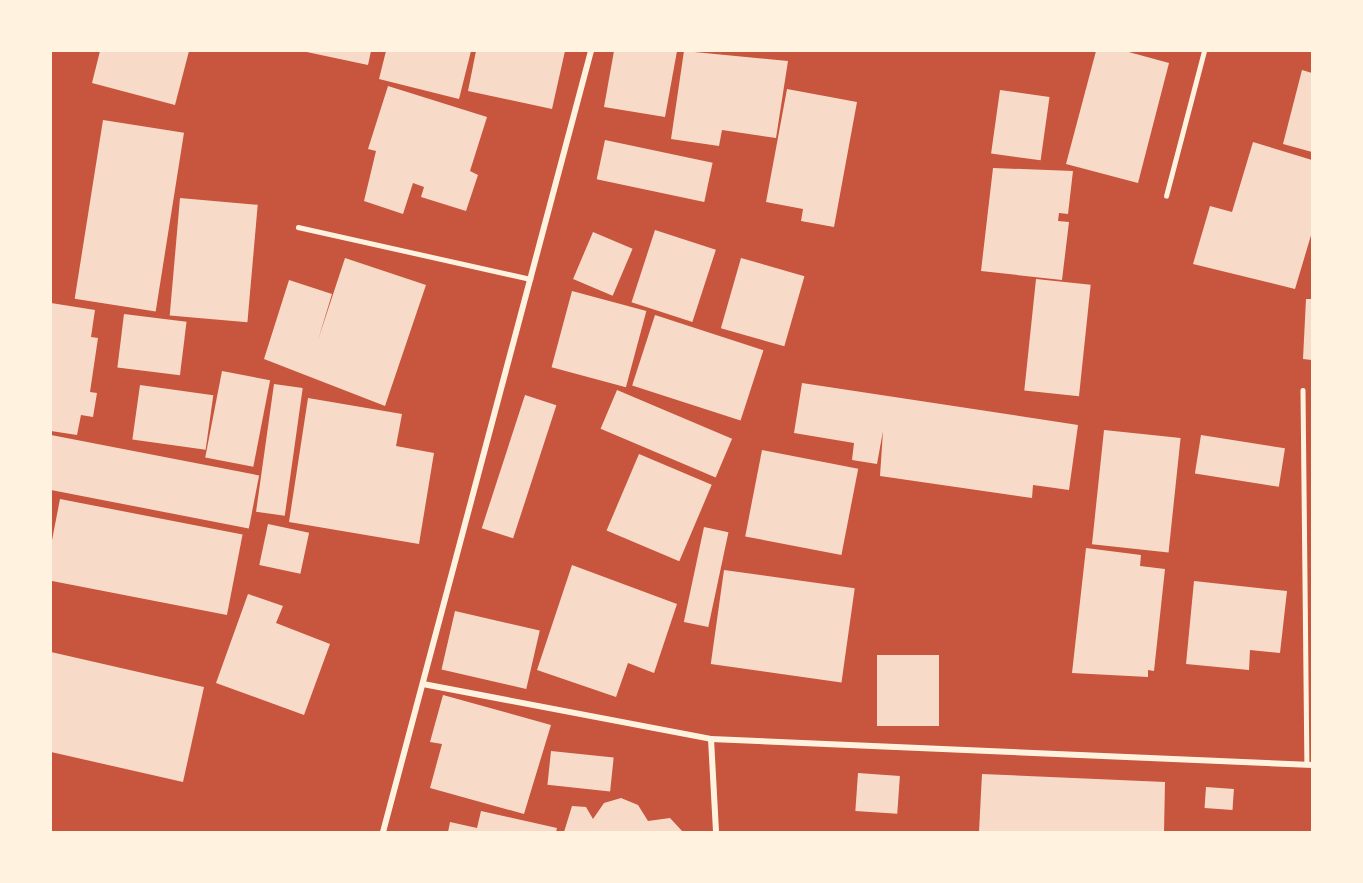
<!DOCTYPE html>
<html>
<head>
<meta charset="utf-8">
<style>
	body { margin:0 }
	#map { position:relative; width:1363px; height:883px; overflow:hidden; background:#c8553d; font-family:"Roboto Condensed",sans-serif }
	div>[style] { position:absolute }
	.building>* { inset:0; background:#f7dbc8; transform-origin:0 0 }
	.service>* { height:4.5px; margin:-2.25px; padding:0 2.25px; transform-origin:2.25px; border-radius:2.25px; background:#fff3e0 }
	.minor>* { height:6px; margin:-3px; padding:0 3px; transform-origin:3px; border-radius:3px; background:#fff3e0 }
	span { translate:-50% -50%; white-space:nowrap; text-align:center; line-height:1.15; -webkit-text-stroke:6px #fff3e0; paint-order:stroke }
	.frame { position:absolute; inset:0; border:52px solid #fff3e0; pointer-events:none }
</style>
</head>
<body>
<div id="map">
	<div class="building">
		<div style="clip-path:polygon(100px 51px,189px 51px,175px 105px,92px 83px)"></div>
		<div style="clip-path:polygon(302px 51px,371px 51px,368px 65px)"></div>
		<div style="clip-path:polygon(386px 51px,471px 51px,459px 99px,379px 79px)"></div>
		<div style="clip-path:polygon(476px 51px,565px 51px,552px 109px,468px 91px)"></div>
		<div style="clip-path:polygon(614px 51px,677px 51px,665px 117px,604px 107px)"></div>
		<div style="clip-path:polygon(684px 51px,788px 61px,776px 138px,722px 130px,719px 146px,671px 139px)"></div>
		<div style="clip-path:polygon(1096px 51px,1125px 51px,1169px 63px,1138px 183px,1066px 164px)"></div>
		<div style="clip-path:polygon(1302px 70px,1312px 73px,1312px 152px,1283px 144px)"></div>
		<div style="clip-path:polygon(388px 86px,487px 117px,470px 171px,478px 175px,466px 211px,421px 197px,424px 187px,413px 183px,403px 214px,364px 201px,376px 151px,368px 149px)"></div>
		<div style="clip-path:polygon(787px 89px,857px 102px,834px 227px,801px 221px,803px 209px,766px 202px)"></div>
		<div style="left:1000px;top:90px;width:50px;height:64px;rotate:8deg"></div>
		<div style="left:103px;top:120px;width:82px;height:181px;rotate:9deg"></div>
		<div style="left:605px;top:140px;width:110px;height:40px;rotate:12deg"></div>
		<div style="clip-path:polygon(1253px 142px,1312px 160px,1312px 232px,1295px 289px,1193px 264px,1210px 206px,1232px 212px)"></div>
		<div style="clip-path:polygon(993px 168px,1073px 171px,1068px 214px,1059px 213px,1058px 221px,1069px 222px,1062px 280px,981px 271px)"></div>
		<div style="left:180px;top:198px;width:78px;height:118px;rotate:5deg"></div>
		<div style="left:655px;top:230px;width:64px;height:76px;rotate:18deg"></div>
		<div style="left:593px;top:232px;width:43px;height:51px;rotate:23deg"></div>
		<div style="clip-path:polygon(345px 258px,426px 285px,385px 406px,264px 359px,289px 280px,332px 294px,318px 340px)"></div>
		<div style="left:741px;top:258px;width:66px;height:73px;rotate:16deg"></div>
		<div style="left:1036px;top:279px;width:55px;height:112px;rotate:6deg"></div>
		<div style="left:572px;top:291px;width:77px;height:79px;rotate:15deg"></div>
		<div style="clip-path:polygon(1306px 299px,1312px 299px,1312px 360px,1303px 359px)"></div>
		<div style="clip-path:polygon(51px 303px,95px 310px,91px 337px,98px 338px,90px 392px,97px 393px,93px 417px,81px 415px,77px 435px,51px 431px)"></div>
		<div style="left:124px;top:314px;width:63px;height:54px;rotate:7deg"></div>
		<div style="left:655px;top:315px;width:114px;height:74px;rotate:18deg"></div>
		<div style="left:222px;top:371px;width:49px;height:88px;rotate:11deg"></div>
		<div style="clip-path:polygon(802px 383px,1078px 425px,1069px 490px,1033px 485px,1032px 498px,880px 476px,883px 431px,877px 464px,852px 460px,854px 443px,794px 433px)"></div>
		<div style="left:274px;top:384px;width:29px;height:129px;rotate:8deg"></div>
		<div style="left:140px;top:385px;width:74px;height:55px;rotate:8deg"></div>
		<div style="left:617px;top:390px;width:125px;height:42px;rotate:23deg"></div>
		<div style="left:525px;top:395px;width:33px;height:140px;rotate:18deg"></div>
		<div style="clip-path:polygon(308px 398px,402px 414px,396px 446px,434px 453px,419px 544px,289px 522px)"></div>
		<div style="left:1104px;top:430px;width:77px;height:115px;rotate:6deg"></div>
		<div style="left:51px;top:435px;width:212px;height:54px;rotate:11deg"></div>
		<div style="left:1201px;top:435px;width:85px;height:39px;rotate:9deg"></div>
		<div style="left:762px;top:450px;width:98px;height:88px;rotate:11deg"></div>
		<div style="left:639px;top:454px;width:79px;height:83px;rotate:23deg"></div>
		<div style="left:60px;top:499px;width:186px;height:82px;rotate:11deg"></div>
		<div style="left:268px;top:524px;width:42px;height:42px;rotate:12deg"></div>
		<div style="left:704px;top:527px;width:25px;height:97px;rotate:12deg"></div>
		<div style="clip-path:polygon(1086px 548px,1141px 555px,1140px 566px,1165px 569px,1154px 671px,1148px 670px,1148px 677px,1072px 673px)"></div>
		<div style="clip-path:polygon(572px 565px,677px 604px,654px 673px,628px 663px,616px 697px,537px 670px)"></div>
		<div style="left:724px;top:570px;width:132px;height:95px;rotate:8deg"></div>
		<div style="clip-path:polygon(1194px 581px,1287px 591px,1280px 653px,1250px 650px,1249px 670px,1186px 664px)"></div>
		<div style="clip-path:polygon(248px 594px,283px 606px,276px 623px,330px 644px,304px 715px,216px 683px)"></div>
		<div style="left:455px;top:611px;width:87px;height:60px;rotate:13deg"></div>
		<div style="clip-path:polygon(51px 652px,204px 687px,183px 782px,51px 752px)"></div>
		<div style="left:877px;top:655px;width:62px;height:71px"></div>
		<div style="clip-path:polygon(443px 695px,551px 725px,524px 814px,430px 788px,442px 744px,430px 742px)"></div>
		<div style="left:551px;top:751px;width:63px;height:34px;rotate:6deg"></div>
		<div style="left:858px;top:773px;width:42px;height:38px;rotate:4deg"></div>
		<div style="clip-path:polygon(982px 774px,1165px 782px,1164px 832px,979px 832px)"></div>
		<div style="left:1206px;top:787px;width:28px;height:21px;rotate:4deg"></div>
		<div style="clip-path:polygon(621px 798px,638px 805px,648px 821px,670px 818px,683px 832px,564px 832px,572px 806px,586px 807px,593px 819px,604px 803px)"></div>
		<div style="clip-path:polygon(481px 811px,557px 828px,556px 832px,448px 832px,450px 822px,477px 828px)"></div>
	</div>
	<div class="service">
		<div style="left:1166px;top:196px;width:150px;rotate:-75.3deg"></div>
		<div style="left:298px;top:227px;width:238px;rotate:12.6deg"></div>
		<div style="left:1303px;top:390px;width:374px;rotate:89.4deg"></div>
	</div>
	<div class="minor">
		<div style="left:423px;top:684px;width:293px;rotate:10.8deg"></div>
		<div style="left:711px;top:739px;width:602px;rotate:2.48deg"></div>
		<div style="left:711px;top:739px;width:93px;rotate:86.9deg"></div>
		<div style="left:383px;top:832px;width:808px;rotate:-75.09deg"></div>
	</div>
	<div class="frame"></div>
</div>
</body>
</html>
